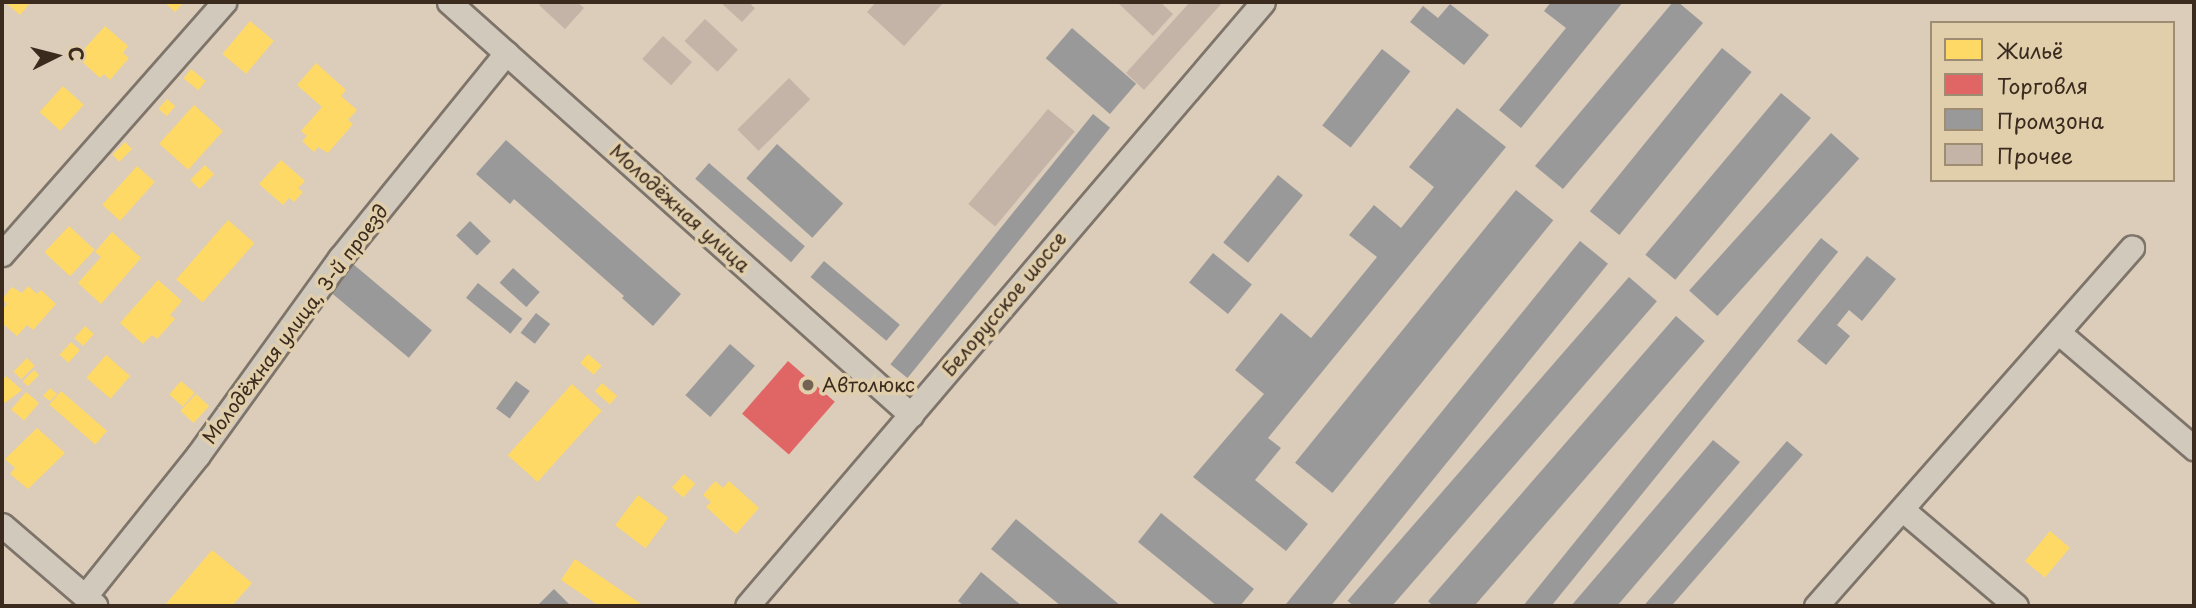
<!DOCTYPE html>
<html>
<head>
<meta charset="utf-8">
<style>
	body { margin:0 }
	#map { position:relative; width:2196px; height:608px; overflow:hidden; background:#dcccba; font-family:"Playpen Sans",sans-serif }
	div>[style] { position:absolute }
	.homes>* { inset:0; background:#ffd966; transform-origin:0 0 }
	.shops>* { inset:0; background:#e06666; transform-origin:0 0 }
	.industry>* { inset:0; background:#999; transform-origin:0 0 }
	.building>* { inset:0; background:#c4b4a7; transform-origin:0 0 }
	.roads { filter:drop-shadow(2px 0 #7e7469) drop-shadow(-2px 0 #7e7469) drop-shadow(0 2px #7e7469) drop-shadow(0 -2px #7e7469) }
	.minor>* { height:23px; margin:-11.5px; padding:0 11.5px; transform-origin:11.5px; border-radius:11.5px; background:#d2c9bd }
	.dots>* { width:19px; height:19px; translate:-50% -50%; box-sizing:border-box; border:4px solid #e1cfac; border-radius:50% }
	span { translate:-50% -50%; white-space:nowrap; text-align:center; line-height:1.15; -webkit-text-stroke:7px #e1cfac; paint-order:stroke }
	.street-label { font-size:19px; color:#3b2a1e }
	.poi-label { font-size:19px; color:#3b2a1e }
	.left { translate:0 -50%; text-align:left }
	.frame { position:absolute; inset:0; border:4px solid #3b2a1e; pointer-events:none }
	.legend { position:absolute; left:1930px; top:21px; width:245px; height:161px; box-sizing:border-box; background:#e1cfac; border:2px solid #9f8d73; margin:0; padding:9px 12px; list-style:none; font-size:21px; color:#3b2a1e }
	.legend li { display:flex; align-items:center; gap:14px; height:35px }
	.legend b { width:35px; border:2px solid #9f8d73 }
	.north { position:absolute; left:21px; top:21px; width:70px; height:70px; -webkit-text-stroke:5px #e1cfac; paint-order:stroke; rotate:84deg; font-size:19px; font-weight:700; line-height:28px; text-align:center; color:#3b2a1e }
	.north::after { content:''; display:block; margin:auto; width:24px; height:32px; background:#3b2a1e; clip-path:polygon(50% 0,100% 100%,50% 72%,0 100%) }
</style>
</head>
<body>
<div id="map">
	<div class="homes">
		<div style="clip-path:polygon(5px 2px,31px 2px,20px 15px)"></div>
		<div style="clip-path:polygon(164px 2px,184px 2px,175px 12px)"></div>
		<div style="left:250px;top:21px;width:31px;height:43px;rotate:40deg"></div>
		<div style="clip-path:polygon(105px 26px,128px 46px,123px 53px,129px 58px,110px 80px,104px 74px,100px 78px,77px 57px)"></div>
		<div style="clip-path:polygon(316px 63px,346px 90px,341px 96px,357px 110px,348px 120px,353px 124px,328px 153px,318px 147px,314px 152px,302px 141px,307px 136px,301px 131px,322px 107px,297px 85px)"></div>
		<div style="left:191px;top:69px;width:19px;height:12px;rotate:39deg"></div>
		<div style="left:63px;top:86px;width:28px;height:35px;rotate:42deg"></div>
		<div style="left:167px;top:99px;width:11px;height:13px;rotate:41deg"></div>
		<div style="left:194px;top:105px;width:39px;height:52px;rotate:42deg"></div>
		<div style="left:125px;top:142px;width:10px;height:18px;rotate:45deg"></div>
		<div style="clip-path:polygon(281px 160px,305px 181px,298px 188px,303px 192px,294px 202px,289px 198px,283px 205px,259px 184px)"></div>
		<div style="left:205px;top:165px;width:13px;height:21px;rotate:45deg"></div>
		<div style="left:137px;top:166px;width:24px;height:52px;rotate:42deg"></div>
		<div style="left:228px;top:220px;width:35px;height:79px;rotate:41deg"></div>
		<div style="left:69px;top:226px;width:35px;height:36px;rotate:43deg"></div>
		<div style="clip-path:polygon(112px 232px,141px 258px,101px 304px,78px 283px,101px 257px,95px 252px)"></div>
		<div style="clip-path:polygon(158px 280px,182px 301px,170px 315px,175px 319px,157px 339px,152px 335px,143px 344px,120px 323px)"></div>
		<div style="clip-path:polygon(28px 286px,37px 294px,41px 290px,56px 304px,33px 330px,27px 325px,17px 336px,2px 323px,2px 310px,7px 304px,2px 299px,12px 287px,22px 293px)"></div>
		<div style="left:85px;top:326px;width:12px;height:16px;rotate:42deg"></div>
		<div style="left:71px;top:342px;width:12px;height:17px;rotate:42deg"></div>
		<div style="left:588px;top:354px;width:18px;height:12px;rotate:41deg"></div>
		<div style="left:106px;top:355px;width:32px;height:30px;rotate:41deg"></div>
		<div style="left:27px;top:358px;width:11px;height:19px;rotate:45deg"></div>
		<div style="left:34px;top:370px;width:7px;height:16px;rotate:45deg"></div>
		<div style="clip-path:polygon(6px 376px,22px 390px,5px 403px,2px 400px,2px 381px)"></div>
		<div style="left:181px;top:381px;width:18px;height:18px;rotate:41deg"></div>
		<div style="left:602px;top:383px;width:20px;height:11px;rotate:41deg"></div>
		<div style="left:572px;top:384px;width:40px;height:96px;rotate:42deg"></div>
		<div style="clip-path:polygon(50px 388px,57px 394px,50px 401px,43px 396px)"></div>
		<div style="left:61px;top:391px;width:61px;height:18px;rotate:41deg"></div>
		<div style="left:26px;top:392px;width:17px;height:23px;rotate:40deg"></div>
		<div style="left:196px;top:394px;width:18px;height:23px;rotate:43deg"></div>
		<div style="clip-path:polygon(37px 428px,65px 453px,28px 489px,10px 474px,15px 468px,5px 459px)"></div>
		<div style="left:684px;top:474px;width:15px;height:18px;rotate:42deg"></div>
		<div style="clip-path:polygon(715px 481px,723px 488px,729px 481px,759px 508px,736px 534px,706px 507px,711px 502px,703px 495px)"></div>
		<div style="left:638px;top:495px;width:38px;height:38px;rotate:37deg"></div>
		<div style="left:2050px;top:531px;width:26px;height:39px;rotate:40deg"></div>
		<div style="clip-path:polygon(212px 550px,252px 583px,232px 606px,164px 606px)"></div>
		<div style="clip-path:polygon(575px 559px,644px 606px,599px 606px,561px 580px)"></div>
	</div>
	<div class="shops">
		<div style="left:788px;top:361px;width:62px;height:70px;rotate:41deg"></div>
	</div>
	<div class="industry">
		<div style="clip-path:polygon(1551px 2px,1623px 2px,1521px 128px,1499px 110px,1566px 28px,1544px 11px)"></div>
		<div style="clip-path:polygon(1673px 2px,1678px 2px,1703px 23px,1563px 189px,1535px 166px)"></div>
		<div style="clip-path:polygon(1450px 4px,1489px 35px,1464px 65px,1410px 22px,1423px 6px,1438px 18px)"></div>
		<div style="left:1072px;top:28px;width:85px;height:40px;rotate:41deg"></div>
		<div style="left:1722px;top:48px;width:38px;height:210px;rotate:39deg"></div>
		<div style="left:1382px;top:49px;width:36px;height:97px;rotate:38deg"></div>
		<div style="left:1781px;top:93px;width:39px;height:211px;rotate:40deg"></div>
		<div style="clip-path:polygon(1457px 108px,1506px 147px,1268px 438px,1281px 448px,1255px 480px,1308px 524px,1286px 551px,1193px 477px,1264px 394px,1235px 370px,1281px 313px,1311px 338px,1377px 257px,1349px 235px,1374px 205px,1401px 228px,1434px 187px,1409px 167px)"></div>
		<div style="left:1093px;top:114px;width:22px;height:322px;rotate:39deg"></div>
		<div style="left:1831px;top:133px;width:38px;height:212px;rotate:42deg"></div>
		<div style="clip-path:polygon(506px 140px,681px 294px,653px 326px,622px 298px,624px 296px,514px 199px,510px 204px,476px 174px)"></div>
		<div style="left:777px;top:144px;width:89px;height:46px;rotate:42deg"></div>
		<div style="left:709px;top:163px;width:127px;height:21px;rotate:41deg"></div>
		<div style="left:1278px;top:175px;width:32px;height:87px;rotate:39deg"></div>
		<div style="left:1516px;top:190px;width:48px;height:351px;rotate:39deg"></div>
		<div style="left:470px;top:221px;width:29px;height:20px;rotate:44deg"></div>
		<div style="left:1821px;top:238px;width:22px;height:482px;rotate:39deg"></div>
		<div style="left:1580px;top:241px;width:36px;height:476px;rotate:39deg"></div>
		<div style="left:1213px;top:253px;width:50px;height:38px;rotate:39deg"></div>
		<div style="clip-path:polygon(1867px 256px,1896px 279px,1862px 321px,1849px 310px,1837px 325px,1850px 336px,1826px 365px,1797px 341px)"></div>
		<div style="left:824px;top:261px;width:99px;height:21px;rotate:40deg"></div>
		<div style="left:353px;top:264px;width:103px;height:36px;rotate:40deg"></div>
		<div style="left:513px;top:268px;width:36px;height:20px;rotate:42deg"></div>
		<div style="left:1629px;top:277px;width:37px;height:429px;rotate:41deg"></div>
		<div style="left:478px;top:283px;width:57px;height:19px;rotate:39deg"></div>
		<div style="left:536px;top:313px;width:18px;height:25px;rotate:38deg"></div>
		<div style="left:1676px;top:316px;width:38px;height:378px;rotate:41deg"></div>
		<div style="left:730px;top:344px;width:33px;height:68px;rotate:41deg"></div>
		<div style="left:516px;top:381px;width:17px;height:34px;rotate:36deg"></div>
		<div style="clip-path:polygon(1713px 440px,1740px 462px,1617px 606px,1571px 606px)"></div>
		<div style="left:1787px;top:441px;width:21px;height:217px;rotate:41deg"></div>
		<div style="clip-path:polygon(1161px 513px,1254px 589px,1240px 606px,1217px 606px,1138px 542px)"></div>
		<div style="clip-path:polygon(1016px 519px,1121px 606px,1061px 606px,991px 549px)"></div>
		<div style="clip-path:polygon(981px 572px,1022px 606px,964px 606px,958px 601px)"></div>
		<div style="clip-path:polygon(554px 589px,571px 606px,537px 606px)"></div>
	</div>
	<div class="building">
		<div style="clip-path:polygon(542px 2px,577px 2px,584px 8px,565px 29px,539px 5px)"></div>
		<div style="clip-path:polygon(720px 2px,754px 2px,751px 5px,755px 8px,742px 22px)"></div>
		<div style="clip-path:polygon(876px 2px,944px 2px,904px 46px,867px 12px)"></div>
		<div style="clip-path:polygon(1117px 2px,1160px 2px,1173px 14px,1153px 36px)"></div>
		<div style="clip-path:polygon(1190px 2px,1223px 2px,1144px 90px,1126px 73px)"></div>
		<div style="left:705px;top:19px;width:45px;height:30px;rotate:43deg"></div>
		<div style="left:663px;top:36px;width:39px;height:31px;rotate:42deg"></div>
		<div style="left:789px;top:78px;width:30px;height:73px;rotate:45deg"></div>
		<div style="left:1048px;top:109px;width:35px;height:124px;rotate:40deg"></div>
	</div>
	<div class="roads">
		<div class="minor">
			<div style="left:449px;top:2px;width:620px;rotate:41.79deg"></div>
			<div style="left:2px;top:254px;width:336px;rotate:-48.6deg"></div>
			<div style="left:2058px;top:332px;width:179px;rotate:40.5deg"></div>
			<div style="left:1903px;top:510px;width:148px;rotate:40.3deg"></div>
			<div style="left:2px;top:525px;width:123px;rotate:40.7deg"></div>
			<div style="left:85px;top:596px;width:181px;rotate:-51.3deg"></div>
			<div style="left:198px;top:455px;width:243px;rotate:-54.2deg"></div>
			<div style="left:340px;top:258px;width:264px;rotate:-51deg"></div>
			<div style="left:747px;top:606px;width:794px;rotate:-49.49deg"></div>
			<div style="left:1816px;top:606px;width:478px;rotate:-48.6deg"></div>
		</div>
	</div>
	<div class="dots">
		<div style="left:808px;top:385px;background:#736355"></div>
	</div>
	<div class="street-label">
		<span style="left:680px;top:208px;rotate:42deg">Молодёжная улица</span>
		<span style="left:1004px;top:304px;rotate:-50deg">Белорусское шоссе</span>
		<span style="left:295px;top:324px;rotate:-53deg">Молодёжная улица, 3-й проезд</span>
	</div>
	<div class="poi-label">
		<span class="left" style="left:822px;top:385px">Автолюкс</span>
	</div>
	<div class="frame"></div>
	<ul class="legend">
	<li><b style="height:19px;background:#ffd966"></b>Жильё</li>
	<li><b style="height:19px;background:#e06666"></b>Торговля</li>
	<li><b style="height:19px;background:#999"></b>Промзона</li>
	<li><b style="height:19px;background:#c4b4a7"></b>Прочее</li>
	</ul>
	<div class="north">С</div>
</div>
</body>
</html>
